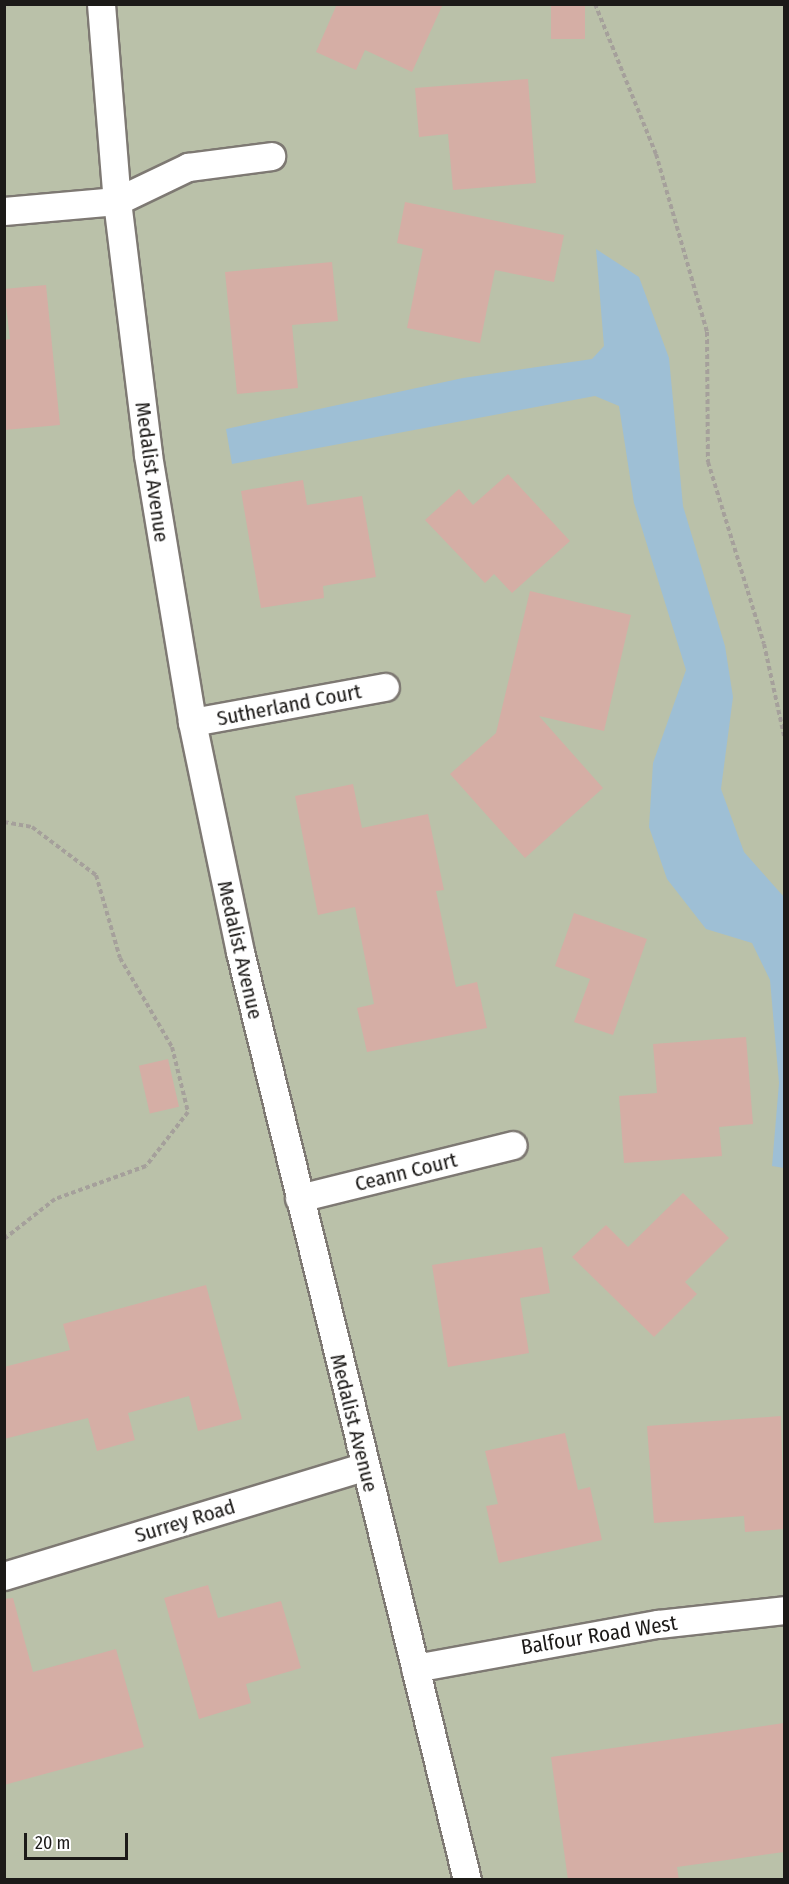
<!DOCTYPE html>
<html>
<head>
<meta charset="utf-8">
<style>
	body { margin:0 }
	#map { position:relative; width:789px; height:1884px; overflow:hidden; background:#efe9e3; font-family:"Fira Sans Condensed",sans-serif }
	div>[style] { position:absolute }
	.green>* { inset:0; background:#bac1a9; transform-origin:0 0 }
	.water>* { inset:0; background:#9ebfd5 }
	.building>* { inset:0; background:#d5aea5; transform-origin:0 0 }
	.path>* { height:4px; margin-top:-2px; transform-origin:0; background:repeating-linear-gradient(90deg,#a5a09b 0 4.5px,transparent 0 7.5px) }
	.roads { filter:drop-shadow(2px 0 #7e7973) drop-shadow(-2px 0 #7e7973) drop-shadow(0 2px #7e7973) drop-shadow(0 -2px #7e7973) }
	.minor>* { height:27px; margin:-13.5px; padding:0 13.5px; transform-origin:13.5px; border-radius:13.5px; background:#fff }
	span { translate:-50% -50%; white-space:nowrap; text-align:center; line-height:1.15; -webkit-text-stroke:5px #fff; paint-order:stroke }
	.street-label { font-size:21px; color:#1c1a18 }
	.frame { position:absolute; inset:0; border:6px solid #1c1a18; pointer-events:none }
	.scale { position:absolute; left:24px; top:1833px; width:104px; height:27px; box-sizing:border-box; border:3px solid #1c1a18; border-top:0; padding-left:8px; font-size:18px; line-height:21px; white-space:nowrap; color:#1c1a18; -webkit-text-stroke:4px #fff; paint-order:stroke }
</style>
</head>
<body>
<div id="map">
	<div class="green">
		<div style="left:5px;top:5px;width:779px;height:1875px"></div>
	</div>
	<div class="water">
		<div style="clip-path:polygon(596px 249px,639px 277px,669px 358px,683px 506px,725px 646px,733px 697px,721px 789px,744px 852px,784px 897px,784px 1168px,772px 1166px,779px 1083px,770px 980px,752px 943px,706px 929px,667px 879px,649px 827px,653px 763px,686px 670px,634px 503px,619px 406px,595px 396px,232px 464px,226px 429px,463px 378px,592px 359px,604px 346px)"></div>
	</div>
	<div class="building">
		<div style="clip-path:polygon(337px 4px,443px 4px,412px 72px,365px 50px,356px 70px,316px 52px)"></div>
		<div style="left:551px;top:4px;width:34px;height:35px"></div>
		<div style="clip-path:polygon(528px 79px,536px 183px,453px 190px,448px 134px,419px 137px,415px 88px)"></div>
		<div style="clip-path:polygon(405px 202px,564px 235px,554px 282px,495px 270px,480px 343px,407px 328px,423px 249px,397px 243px)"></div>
		<div style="clip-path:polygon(332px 262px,338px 321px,292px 325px,298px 388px,237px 394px,225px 272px)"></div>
		<div style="clip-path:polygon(46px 285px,60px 425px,4px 430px,4px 340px,10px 339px,4px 289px)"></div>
		<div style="clip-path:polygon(508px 474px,570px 541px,512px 593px,494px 574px,485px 583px,425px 520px,459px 489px,473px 505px)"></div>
		<div style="clip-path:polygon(303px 480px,307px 505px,362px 496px,376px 577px,323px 586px,324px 598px,261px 608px,241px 491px)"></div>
		<div style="clip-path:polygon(530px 591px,631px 615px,604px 731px,539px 716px,603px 788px,525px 858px,450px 774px,496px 733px)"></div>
		<div style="clip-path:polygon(353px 784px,362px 828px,428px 814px,444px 890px,436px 891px,456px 987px,477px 982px,487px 1028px,367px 1052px,357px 1008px,374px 1004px,355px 907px,318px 915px,295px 796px)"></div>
		<div style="clip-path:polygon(574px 913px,647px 939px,613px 1035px,574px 1022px,590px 979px,555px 966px)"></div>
		<div style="clip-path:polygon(746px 1037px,753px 1124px,719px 1127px,722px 1156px,624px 1163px,619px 1096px,657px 1093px,653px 1044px)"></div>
		<div style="left:168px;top:1059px;width:49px;height:30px;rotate:77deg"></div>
		<div style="clip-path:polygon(683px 1193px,729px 1238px,685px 1282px,697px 1294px,654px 1337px,572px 1257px,606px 1225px,628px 1247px)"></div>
		<div style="clip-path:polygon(542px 1247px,550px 1293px,520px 1298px,529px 1353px,448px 1367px,432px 1265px)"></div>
		<div style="clip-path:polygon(206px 1285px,242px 1419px,198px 1431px,189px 1396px,128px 1413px,135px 1440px,97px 1451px,88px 1418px,4px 1439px,4px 1367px,70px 1350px,63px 1324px)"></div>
		<div style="clip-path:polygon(781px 1416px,784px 1529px,745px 1532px,744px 1516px,654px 1523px,647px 1426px)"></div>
		<div style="clip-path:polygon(565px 1433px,578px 1490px,590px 1487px,602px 1540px,499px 1563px,486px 1506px,498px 1504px,485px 1451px)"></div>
		<div style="clip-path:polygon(208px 1585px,218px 1618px,281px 1601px,301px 1668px,246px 1684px,251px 1703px,199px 1719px,164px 1598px)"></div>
		<div style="clip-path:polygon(13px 1598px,33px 1672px,116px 1649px,144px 1747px,4px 1785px,4px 1599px)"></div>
		<div style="clip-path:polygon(784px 1723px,784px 1852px,677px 1867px,679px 1880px,568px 1880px,551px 1757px)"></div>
	</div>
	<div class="path">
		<div style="left:595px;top:4px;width:162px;rotate:67.9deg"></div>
		<div style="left:656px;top:154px;width:185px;rotate:74deg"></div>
		<div style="left:707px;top:332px;width:130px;rotate:89.6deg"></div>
		<div style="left:708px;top:462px;width:190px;rotate:72.9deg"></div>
		<div style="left:764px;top:644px;width:94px;rotate:77.7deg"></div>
		<div style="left:4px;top:822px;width:28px;rotate:10deg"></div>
		<div style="left:32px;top:827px;width:80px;rotate:36.9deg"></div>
		<div style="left:96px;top:875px;width:86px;rotate:73.9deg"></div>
		<div style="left:120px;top:958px;width:103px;rotate:59.7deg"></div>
		<div style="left:172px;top:1047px;width:67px;rotate:76.2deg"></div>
		<div style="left:188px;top:1112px;width:68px;rotate:127.9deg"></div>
		<div style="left:146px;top:1166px;width:97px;rotate:160.1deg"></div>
		<div style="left:55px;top:1199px;width:65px;rotate:141.9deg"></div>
	</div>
	<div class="roads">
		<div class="minor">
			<div style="left:101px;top:4px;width:198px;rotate:85.4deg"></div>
			<div style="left:117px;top:201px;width:256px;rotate:83deg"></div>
			<div style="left:148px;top:455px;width:271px;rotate:80.6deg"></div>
			<div style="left:192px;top:722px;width:235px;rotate:78.2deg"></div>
			<div style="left:240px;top:952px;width:955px;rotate:76.25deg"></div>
			<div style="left:4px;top:211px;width:113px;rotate:-5.1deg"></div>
			<div style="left:117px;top:201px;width:79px;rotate:-25.6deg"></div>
			<div style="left:188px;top:167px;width:84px;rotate:-7.5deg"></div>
			<div style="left:192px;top:722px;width:196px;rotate:-10.3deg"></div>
			<div style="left:299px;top:1198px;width:220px;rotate:-13.9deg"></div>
			<div style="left:4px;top:1576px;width:377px;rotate:-16.9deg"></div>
			<div style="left:415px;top:1668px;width:247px;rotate:-10.3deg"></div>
			<div style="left:658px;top:1624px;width:127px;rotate:-6.3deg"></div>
		</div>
	</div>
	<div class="street-label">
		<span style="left:152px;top:472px;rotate:82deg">Medalist Avenue</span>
		<span style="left:289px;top:705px;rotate:-11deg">Sutherland Court</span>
		<span style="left:240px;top:950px;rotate:77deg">Medalist Avenue</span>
		<span style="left:406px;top:1172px;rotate:-14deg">Ceann Court</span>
		<span style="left:354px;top:1423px;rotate:76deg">Medalist Avenue</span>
		<span style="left:185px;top:1521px;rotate:-17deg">Surrey Road</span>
		<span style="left:599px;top:1635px;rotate:-9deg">Balfour Road West</span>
	</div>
	<div class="frame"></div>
	<div class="scale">20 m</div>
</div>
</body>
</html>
